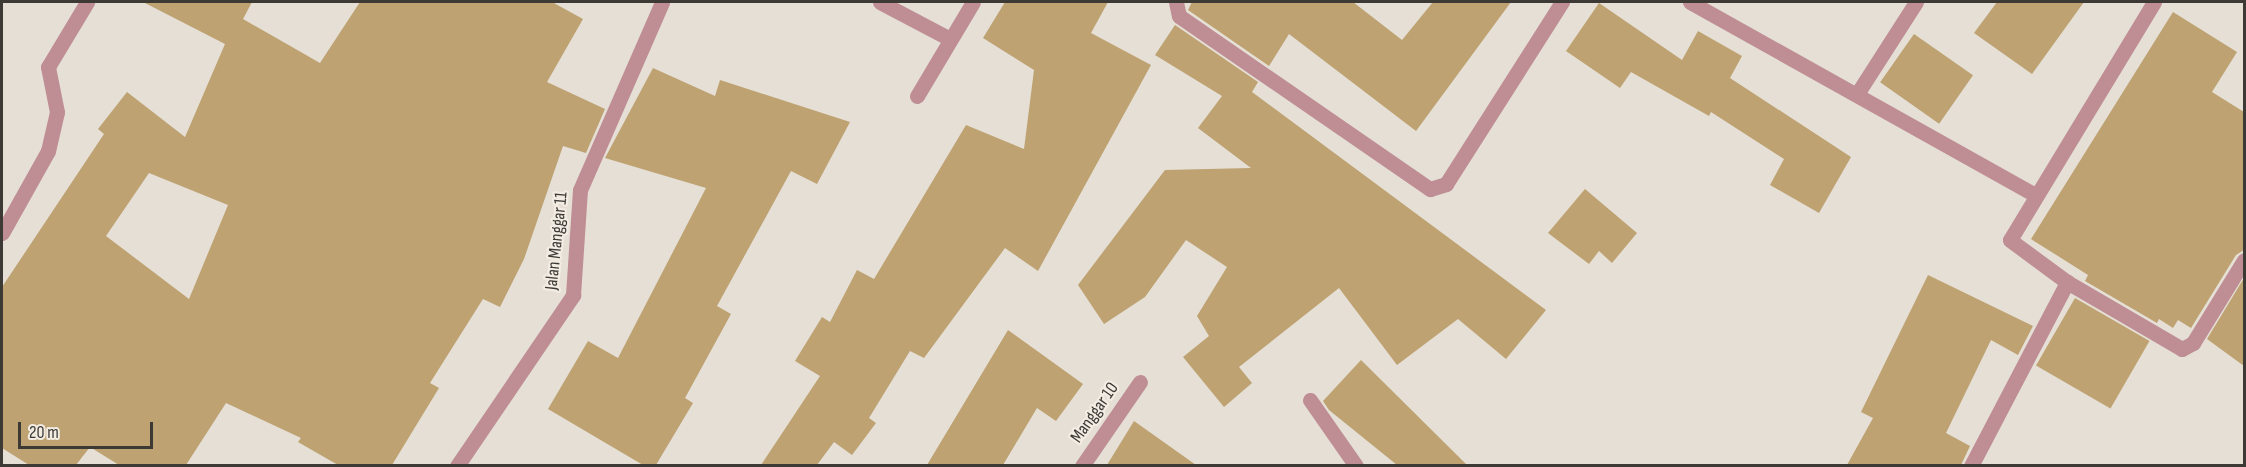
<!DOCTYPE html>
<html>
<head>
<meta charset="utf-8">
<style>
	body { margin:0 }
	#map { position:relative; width:2246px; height:467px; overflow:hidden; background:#e5dfd5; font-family:"Sofia Sans Condensed",sans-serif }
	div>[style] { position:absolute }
	.building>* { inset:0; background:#bea271; transform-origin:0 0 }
	.minor>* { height:15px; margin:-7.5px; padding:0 7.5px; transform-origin:7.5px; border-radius:7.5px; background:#bf8e94 }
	span { translate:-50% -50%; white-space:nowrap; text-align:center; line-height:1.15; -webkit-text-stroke:4.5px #f2ece2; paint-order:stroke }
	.street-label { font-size:18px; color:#3d3a36 }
	.frame { position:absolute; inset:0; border:3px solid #3d3a36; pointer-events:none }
	.scale { position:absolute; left:18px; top:422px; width:135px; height:27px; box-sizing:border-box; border:3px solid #3d3a36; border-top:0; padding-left:8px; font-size:18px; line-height:21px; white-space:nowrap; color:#3d3a36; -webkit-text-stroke:4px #f2ece2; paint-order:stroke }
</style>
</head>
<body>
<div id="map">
	<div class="building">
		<div style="clip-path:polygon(evenodd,143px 2px,252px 2px,243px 19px,320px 63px,360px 2px,552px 2px,583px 19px,547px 82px,605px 109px,586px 153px,563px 146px,524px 259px,500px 307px,483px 299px,430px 383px,439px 388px,392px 465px,338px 465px,298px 442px,301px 438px,226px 403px,186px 465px,119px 465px,90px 447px,76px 465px,29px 465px,2px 448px,2px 287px,104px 134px,98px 129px,127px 92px,185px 137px,225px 44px,143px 2px,149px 173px,228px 205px,189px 299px,106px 236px,149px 173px)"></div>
		<div style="clip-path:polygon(1005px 2px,1108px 2px,1091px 33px,1151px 65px,1038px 271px,1005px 248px,924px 358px,910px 351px,869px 418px,876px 423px,852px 455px,834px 442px,817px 465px,761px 465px,820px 376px,795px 361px,822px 317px,830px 322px,857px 270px,874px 279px,966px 125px,1024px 149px,1034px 70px,983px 38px)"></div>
		<div style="clip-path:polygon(1192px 2px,1353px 2px,1402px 40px,1433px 2px,1511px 2px,1416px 131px,1289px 34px,1269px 66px,1188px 10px)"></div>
		<div style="clip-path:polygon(1997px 2px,2084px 2px,2032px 74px,1974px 33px)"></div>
		<div style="clip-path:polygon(1599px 3px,1682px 60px,1698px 31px,1742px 56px,1730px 78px,1851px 157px,1819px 213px,1770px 185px,1784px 159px,1711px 112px,1709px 116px,1631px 72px,1620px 88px,1566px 51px)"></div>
		<div style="clip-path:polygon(2173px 12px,2237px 52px,2212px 92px,2244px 112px,2244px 250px,2236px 255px,2191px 328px,2178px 320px,2173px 328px,2159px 319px,2157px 323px,2085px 281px,2088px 275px,2031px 239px)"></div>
		<div style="clip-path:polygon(1175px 25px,1258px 82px,1252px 92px,1546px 310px,1506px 359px,1458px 319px,1397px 365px,1339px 288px,1239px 367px,1252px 383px,1224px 407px,1183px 357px,1209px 336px,1197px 316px,1227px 267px,1186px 240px,1145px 297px,1104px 324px,1078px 285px,1165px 170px,1251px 168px,1198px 128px,1222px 96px,1155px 55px)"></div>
		<div style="left:1914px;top:34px;width:72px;height:59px;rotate:35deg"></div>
		<div style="clip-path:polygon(653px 68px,715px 96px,720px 80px,850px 122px,817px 184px,791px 171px,717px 306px,731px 314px,685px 398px,693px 403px,656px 465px,643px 465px,548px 409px,588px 341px,618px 358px,706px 188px,605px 158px)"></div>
		<div style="clip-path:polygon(1585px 189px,1637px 233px,1612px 263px,1599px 251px,1589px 264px,1548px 233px)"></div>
		<div style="clip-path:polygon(1928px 275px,2033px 326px,2018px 355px,1991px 340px,1946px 433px,1970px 446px,1961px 465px,1847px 465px,1873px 418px,1861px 412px)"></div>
		<div style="clip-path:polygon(2244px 278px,2244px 366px,2207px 339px)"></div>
		<div style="left:2075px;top:298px;width:86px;height:78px;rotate:30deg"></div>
		<div style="clip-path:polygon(1008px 330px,1083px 384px,1056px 421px,1037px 408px,1003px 465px,927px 465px)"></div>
		<div style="clip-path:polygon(1361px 360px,1467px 465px,1397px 465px,1329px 410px,1323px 401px)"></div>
		<div style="clip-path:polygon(1134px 421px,1196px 465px,1107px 465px)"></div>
	</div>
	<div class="minor">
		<div style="left:880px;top:2px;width:79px;rotate:27.9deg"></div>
		<div style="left:1176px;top:2px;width:14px;rotate:78deg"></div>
		<div style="left:1179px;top:16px;width:305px;rotate:34.6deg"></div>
		<div style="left:1430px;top:189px;width:17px;rotate:-17deg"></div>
		<div style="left:1446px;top:184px;width:216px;rotate:-57.5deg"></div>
		<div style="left:1690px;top:2px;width:393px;rotate:29.2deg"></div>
		<div style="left:2154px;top:2px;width:278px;rotate:121.2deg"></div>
		<div style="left:2010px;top:240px;width:71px;rotate:36.4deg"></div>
		<div style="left:2067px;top:282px;width:133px;rotate:30.2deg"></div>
		<div style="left:2182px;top:349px;width:13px;rotate:-29deg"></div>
		<div style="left:2193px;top:343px;width:97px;rotate:-58.4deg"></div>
		<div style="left:1857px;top:94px;width:109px;rotate:-57.3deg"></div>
		<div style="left:917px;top:96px;width:109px;rotate:-59.2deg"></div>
		<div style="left:2px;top:233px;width:94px;rotate:-60.7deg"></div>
		<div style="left:48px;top:151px;width:40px;rotate:-77deg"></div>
		<div style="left:57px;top:112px;width:46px;rotate:-101.3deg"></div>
		<div style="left:48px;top:67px;width:76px;rotate:-59deg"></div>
		<div style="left:1310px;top:400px;width:80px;rotate:55.1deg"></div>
		<div style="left:457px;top:466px;width:207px;rotate:-55.8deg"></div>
		<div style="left:573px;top:295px;width:105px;rotate:-86.2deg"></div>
		<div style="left:580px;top:190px;width:205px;rotate:-66.4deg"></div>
		<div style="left:1082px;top:466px;width:102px;rotate:-55.4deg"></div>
		<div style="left:1971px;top:466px;width:208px;rotate:-62.4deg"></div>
	</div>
	<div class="street-label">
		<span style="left:557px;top:241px;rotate:-84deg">Jalan Manggar 11</span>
		<span style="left:1095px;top:413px;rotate:-55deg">Manggar 10</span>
	</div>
	<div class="frame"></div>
	<div class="scale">20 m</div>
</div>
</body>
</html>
